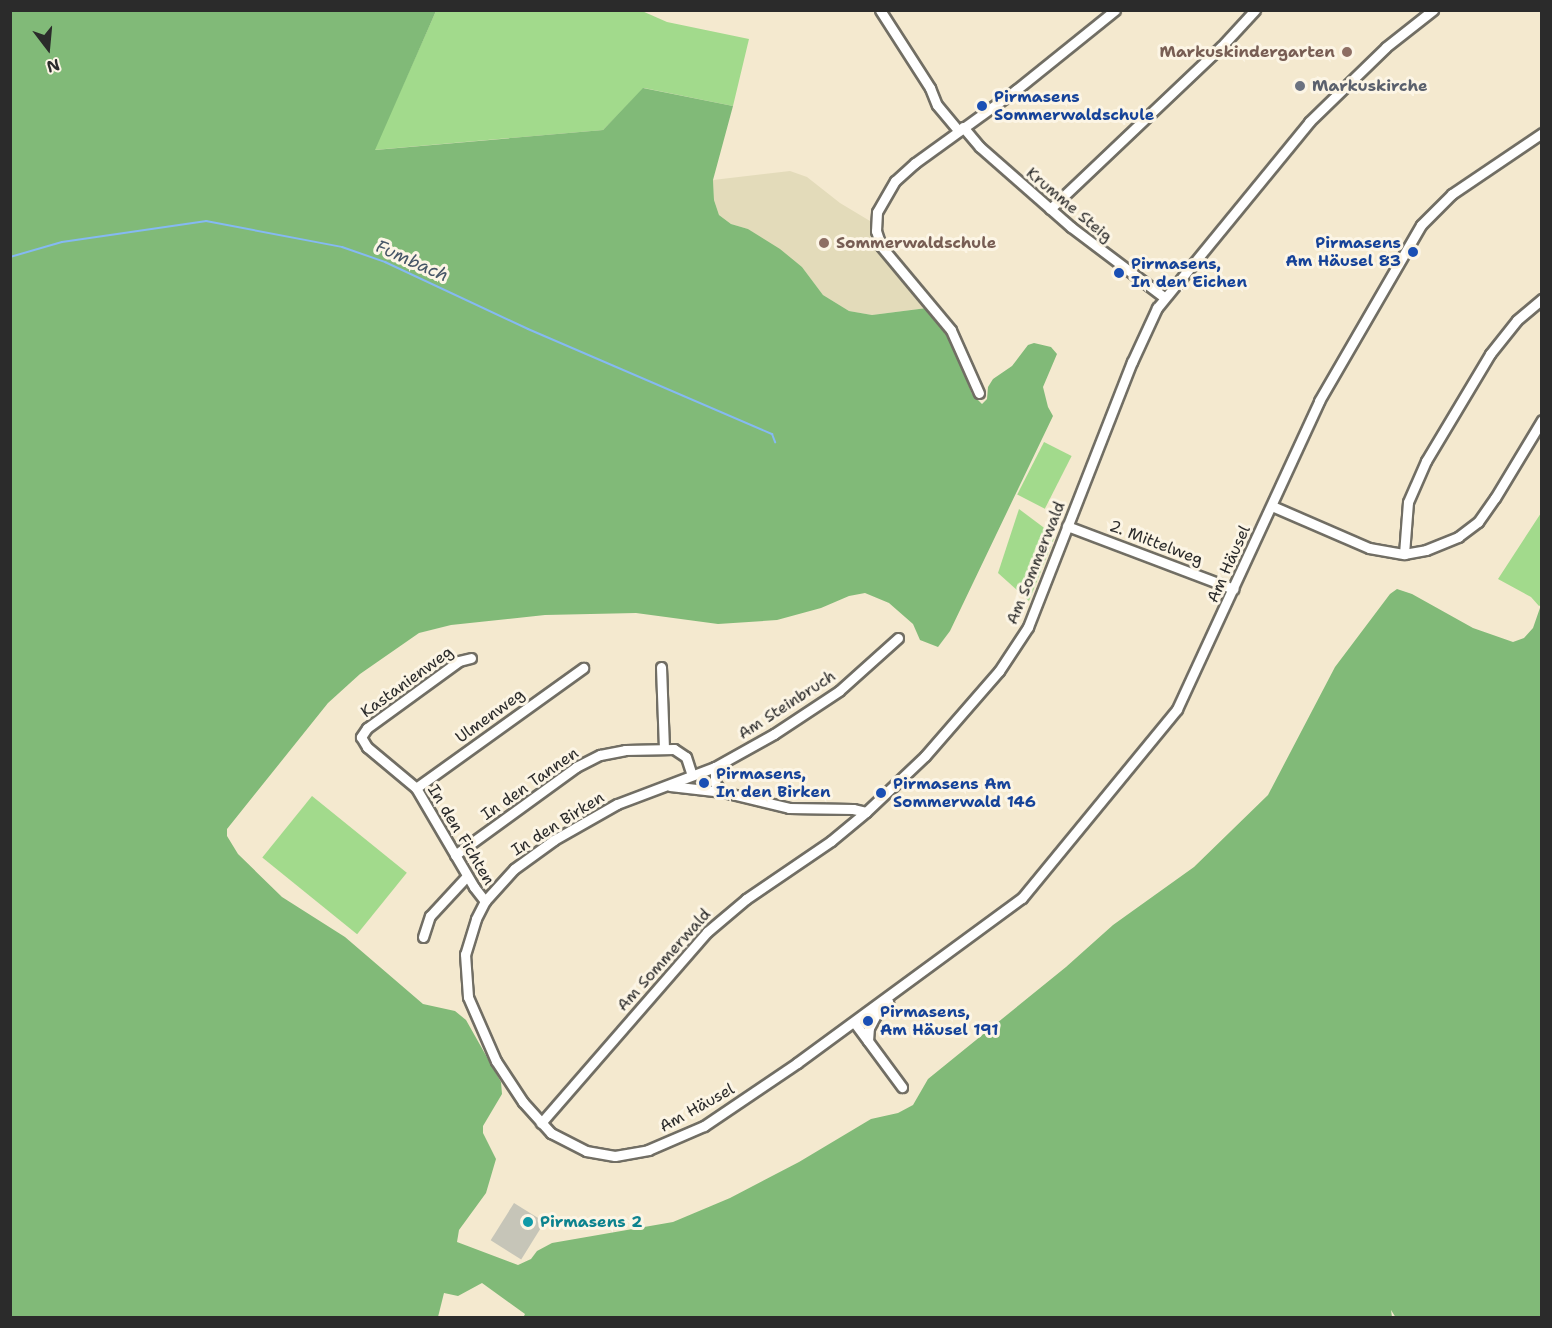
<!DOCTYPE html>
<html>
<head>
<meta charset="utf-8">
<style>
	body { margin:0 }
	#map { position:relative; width:1552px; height:1328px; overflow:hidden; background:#f4e9cf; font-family:"Shantell Sans",sans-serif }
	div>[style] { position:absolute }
	.built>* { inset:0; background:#e3dbba }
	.industrial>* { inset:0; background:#c6c5b8; transform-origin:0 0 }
	.green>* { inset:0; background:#a2da8c; transform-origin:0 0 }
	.forest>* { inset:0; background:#81ba78 }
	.stream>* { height:2px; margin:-1px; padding:0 1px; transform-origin:1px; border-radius:1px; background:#85b9f3 }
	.roads { filter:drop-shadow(2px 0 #716e64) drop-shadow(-2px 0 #716e64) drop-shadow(0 2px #716e64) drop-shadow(0 -2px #716e64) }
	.minor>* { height:9px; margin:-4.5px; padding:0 4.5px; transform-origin:4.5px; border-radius:4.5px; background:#fff }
	.dots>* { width:16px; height:16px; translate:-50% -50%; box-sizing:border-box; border:3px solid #fcf5e5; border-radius:50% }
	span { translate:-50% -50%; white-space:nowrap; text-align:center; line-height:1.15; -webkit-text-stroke:6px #fcf5e5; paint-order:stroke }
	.education-label { font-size:16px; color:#785e54; font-weight:700 }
	.right { translate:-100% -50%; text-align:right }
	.left { translate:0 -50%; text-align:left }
	.worship-label { font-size:16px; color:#5b616d; font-weight:700 }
	.transit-label { font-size:16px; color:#164399; font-weight:700 }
	.street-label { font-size:16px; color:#2b2b2b }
	.culture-label { font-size:16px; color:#0d838f; font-weight:700 }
	.water-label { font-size:18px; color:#465667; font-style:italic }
	.frame { position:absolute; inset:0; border:12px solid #2b2b2b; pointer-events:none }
	.north { position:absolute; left:18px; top:18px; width:60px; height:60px; -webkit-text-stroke:4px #fcf5e5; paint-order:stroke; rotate:164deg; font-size:16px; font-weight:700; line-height:24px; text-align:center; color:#2b2b2b }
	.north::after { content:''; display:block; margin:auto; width:21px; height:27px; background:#2b2b2b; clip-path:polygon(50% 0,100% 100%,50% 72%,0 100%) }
</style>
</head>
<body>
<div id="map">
	<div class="built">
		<div style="clip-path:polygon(790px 171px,807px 177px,840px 203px,870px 221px,873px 238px,889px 264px,927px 308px,872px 315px,849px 311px,823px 295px,802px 267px,748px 229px,731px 224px,719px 215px,714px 200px,713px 180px)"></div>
	</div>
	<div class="industrial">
		<div style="left:514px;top:1203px;width:36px;height:44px;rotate:32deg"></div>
	</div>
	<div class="green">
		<div style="clip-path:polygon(436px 11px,642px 11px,667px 22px,749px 39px,733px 106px,644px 88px,603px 130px,374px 150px)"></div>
		<div style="left:1044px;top:442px;width:31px;height:59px;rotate:27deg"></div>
		<div style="clip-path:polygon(1019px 509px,1055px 536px,1029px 601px,998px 573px)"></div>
		<div style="clip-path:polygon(1541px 513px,1541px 605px,1539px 606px,1531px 597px,1498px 579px)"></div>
		<div style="left:312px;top:796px;width:122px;height:79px;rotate:39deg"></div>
	</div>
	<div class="forest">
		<div style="clip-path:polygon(10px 11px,436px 11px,375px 150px,603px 130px,643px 88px,733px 106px,713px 180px,714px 200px,719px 215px,731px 224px,748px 229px,780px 249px,802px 267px,823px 295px,849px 311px,872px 315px,927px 308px,953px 345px,972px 394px,982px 404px,987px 399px,988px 387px,993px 379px,1012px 366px,1028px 345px,1034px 343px,1051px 347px,1057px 354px,1043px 387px,1048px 407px,1053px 416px,950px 631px,938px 647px,920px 640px,913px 624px,889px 603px,865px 593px,849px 596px,821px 608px,777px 620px,718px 624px,636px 613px,545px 615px,451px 625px,419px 633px,360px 674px,328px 703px,227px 829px,227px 836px,238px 854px,282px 897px,345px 937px,423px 1004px,455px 1011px,466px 1020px,501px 1082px,502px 1094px,483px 1126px,483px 1133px,496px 1159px,486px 1193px,459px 1230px,457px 1242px,518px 1265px,531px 1259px,537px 1251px,552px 1243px,673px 1222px,730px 1198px,799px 1162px,871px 1119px,898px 1113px,913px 1105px,928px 1079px,1066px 967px,1113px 925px,1194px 867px,1268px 795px,1335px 667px,1390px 594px,1397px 589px,1412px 594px,1473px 628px,1513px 642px,1524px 638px,1533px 628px,1541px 605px,1541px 1317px,1396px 1318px,1391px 1310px,1392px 1317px,523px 1318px,525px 1314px,482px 1283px,458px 1296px,444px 1293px,438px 1317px,11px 1317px)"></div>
	</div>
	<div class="stream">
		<div style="left:10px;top:257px;width:54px;rotate:-16.1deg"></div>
		<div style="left:62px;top:242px;width:146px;rotate:-8.3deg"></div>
		<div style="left:206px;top:221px;width:138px;rotate:10.8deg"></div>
		<div style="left:342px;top:247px;width:46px;rotate:19.2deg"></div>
		<div style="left:385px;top:262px;width:158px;rotate:25.1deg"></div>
		<div style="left:528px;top:329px;width:266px;rotate:23.3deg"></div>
		<div style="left:772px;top:434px;width:9px;rotate:69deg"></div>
	</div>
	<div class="roads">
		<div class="minor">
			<div style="left:880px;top:10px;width:93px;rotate:57.3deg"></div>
			<div style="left:930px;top:88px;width:18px;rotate:68deg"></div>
			<div style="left:937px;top:105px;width:33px;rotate:50deg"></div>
			<div style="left:963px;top:127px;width:26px;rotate:50deg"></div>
			<div style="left:980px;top:147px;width:121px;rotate:41.3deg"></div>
			<div style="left:1071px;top:227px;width:116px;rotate:37deg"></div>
			<div style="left:1050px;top:209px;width:236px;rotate:-43.5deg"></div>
			<div style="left:1221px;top:47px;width:50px;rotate:-47.4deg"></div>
			<div style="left:979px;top:393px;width:69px;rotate:-114deg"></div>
			<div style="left:951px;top:330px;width:109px;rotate:-129.8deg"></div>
			<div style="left:881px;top:246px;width:16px;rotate:-108deg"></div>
			<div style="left:876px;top:231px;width:19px;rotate:-87deg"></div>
			<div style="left:877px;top:212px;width:36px;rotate:-60deg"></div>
			<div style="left:895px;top:181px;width:27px;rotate:-42deg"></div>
			<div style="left:915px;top:163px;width:125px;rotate:-35.9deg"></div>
			<div style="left:1016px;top:90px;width:127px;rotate:-38.9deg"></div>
			<div style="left:1272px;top:506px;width:106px;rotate:23.4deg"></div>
			<div style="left:1369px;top:548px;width:36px;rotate:10deg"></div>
			<div style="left:1404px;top:554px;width:22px;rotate:-10deg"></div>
			<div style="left:1426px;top:550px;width:35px;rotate:-22deg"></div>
			<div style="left:1458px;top:537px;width:25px;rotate:-37deg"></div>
			<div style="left:1478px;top:522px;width:29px;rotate:-55deg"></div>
			<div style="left:1495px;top:498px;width:91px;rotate:-58.9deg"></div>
			<div style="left:1067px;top:526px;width:178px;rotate:20.7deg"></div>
			<div style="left:1404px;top:554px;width:52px;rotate:-85.6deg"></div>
			<div style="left:1408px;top:502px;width:45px;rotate:-66.3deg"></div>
			<div style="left:1426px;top:461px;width:125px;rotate:-59.1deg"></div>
			<div style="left:1490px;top:354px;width:43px;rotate:-51.5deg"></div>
			<div style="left:1517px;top:320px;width:33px;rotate:-40deg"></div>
			<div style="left:898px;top:638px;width:79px;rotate:138.1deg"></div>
			<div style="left:839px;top:691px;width:78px;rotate:146.5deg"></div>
			<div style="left:774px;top:734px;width:68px;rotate:150.8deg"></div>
			<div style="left:715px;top:767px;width:105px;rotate:159.3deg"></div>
			<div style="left:617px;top:804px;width:73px;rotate:150.3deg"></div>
			<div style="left:554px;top:840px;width:49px;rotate:144.1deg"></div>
			<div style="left:514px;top:869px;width:43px;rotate:132.2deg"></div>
			<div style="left:485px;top:901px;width:20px;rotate:117deg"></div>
			<div style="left:476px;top:919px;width:37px;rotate:107deg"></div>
			<div style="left:465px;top:954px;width:43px;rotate:86deg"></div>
			<div style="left:468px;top:997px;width:70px;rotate:66.4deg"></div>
			<div style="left:496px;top:1061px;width:49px;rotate:56.6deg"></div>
			<div style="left:523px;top:1102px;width:42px;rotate:47.9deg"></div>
			<div style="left:551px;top:1133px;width:39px;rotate:27deg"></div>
			<div style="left:586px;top:1151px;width:29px;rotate:10deg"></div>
			<div style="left:615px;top:1156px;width:34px;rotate:-10deg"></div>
			<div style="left:648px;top:1150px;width:61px;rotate:-23.2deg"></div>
			<div style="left:704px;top:1126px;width:112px;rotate:-34.1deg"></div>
			<div style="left:797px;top:1063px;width:279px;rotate:-36.3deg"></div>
			<div style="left:1022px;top:898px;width:244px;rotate:-50.6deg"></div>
			<div style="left:1177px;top:709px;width:339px;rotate:-65.2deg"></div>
			<div style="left:1319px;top:401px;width:203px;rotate:-59.9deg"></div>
			<div style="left:1421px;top:225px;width:44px;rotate:-45deg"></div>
			<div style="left:1452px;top:194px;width:109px;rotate:-34.1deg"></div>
			<div style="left:471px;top:658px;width:12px;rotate:166deg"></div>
			<div style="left:459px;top:661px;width:114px;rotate:143.9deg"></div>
			<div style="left:367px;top:728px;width:11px;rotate:124deg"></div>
			<div style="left:361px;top:737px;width:12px;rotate:59deg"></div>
			<div style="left:367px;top:747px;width:64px;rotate:39.9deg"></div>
			<div style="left:416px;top:788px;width:115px;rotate:59.6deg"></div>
			<div style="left:474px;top:887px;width:18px;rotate:52deg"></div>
			<div style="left:661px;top:667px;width:81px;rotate:87.9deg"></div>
			<div style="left:715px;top:767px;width:16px;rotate:90deg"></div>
			<div style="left:715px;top:783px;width:11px;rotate:52deg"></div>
			<div style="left:670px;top:786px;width:53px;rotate:6.5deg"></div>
			<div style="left:723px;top:792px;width:68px;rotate:13.6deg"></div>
			<div style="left:789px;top:808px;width:64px;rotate:0.9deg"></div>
			<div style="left:853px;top:809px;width:13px;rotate:13deg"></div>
			<div style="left:416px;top:788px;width:206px;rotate:-35.7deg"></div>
			<div style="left:455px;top:855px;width:150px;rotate:-36deg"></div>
			<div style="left:576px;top:767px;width:27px;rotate:-27deg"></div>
			<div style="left:600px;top:755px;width:25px;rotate:-11deg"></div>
			<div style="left:625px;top:750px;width:49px;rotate:-1.2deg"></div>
			<div style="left:674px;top:749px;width:14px;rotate:34deg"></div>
			<div style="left:686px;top:757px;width:19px;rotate:72deg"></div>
			<div style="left:423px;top:937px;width:22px;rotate:-72deg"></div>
			<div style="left:430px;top:916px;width:54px;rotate:-47.2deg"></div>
			<div style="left:854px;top:1022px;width:81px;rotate:53.6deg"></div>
			<div style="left:868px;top:1041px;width:13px;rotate:-86deg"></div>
			<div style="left:869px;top:1028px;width:15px;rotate:-62deg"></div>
			<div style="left:876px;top:1015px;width:18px;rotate:-47deg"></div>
			<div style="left:541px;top:1123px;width:253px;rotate:-49deg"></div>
			<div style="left:707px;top:932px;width:51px;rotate:-40.2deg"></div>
			<div style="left:746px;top:899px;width:103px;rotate:-34.3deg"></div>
			<div style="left:831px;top:841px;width:45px;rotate:-39.6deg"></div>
			<div style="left:866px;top:812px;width:81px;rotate:-43.5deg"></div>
			<div style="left:925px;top:756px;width:113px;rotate:-49deg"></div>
			<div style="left:999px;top:671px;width:53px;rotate:-56.6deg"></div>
			<div style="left:1028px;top:627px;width:285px;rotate:-68.6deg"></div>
			<div style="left:1132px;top:362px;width:60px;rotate:-65.2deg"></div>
			<div style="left:1157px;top:308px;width:240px;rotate:-50.7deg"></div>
			<div style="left:1309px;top:122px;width:107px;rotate:-44.2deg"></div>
			<div style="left:1386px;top:47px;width:60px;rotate:-38.2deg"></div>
		</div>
	</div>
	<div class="dots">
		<div style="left:1347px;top:52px;background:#8d6e63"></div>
		<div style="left:1300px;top:86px;background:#6b7280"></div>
		<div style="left:982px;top:106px;background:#1a4fb4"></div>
		<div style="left:824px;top:243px;background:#8d6e63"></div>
		<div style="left:1413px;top:252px;background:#1a4fb4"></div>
		<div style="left:1119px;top:273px;background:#1a4fb4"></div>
		<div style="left:704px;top:783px;background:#1a4fb4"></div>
		<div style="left:881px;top:793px;background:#1a4fb4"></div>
		<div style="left:868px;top:1021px;background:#1a4fb4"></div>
		<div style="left:528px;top:1222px;background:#0f9aa8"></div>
	</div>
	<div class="education-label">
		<span class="right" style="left:1335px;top:52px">Markuskindergarten</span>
		<span class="left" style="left:836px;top:243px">Sommerwaldschule</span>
	</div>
	<div class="worship-label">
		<span class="left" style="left:1312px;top:86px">Markuskirche</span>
	</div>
	<div class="transit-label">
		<span class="left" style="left:994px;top:106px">Pirmasens<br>Sommerwaldschule</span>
		<span class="right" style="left:1401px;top:252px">Pirmasens<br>Am Häusel 83</span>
		<span class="left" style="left:1131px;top:273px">Pirmasens,<br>In den Eichen</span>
		<span class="left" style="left:716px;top:783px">Pirmasens,<br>In den Birken</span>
		<span class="left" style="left:893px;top:793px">Pirmasens Am<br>Sommerwald 146</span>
		<span class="left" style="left:880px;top:1021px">Pirmasens,<br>Am Häusel 191</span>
	</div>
	<div class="street-label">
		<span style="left:1069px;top:205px;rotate:40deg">Krumme Steig</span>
		<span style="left:1156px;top:543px;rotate:21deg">2. Mittelweg</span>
		<span style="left:1036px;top:563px;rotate:-68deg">Am Sommerwald</span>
		<span style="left:1229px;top:564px;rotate:-66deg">Am Häusel</span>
		<span style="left:407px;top:682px;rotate:-36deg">Kastanienweg</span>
		<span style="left:787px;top:705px;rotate:-33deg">Am Steinbruch</span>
		<span style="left:490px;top:716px;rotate:-36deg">Ulmenweg</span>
		<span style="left:530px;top:784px;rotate:-35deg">In den Tannen</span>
		<span style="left:558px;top:824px;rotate:-32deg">In den Birken</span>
		<span style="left:461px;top:835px;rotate:59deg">In den Fichten</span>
		<span style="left:664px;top:960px;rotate:-48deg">Am Sommerwald</span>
		<span style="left:697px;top:1108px;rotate:-29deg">Am Häusel</span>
	</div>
	<div class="culture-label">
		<span class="left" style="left:540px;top:1222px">Pirmasens 2</span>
	</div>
	<div class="water-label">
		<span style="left:412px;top:261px;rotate:24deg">Fumbach</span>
	</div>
	<div class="frame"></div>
	<div class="north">N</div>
</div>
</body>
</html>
